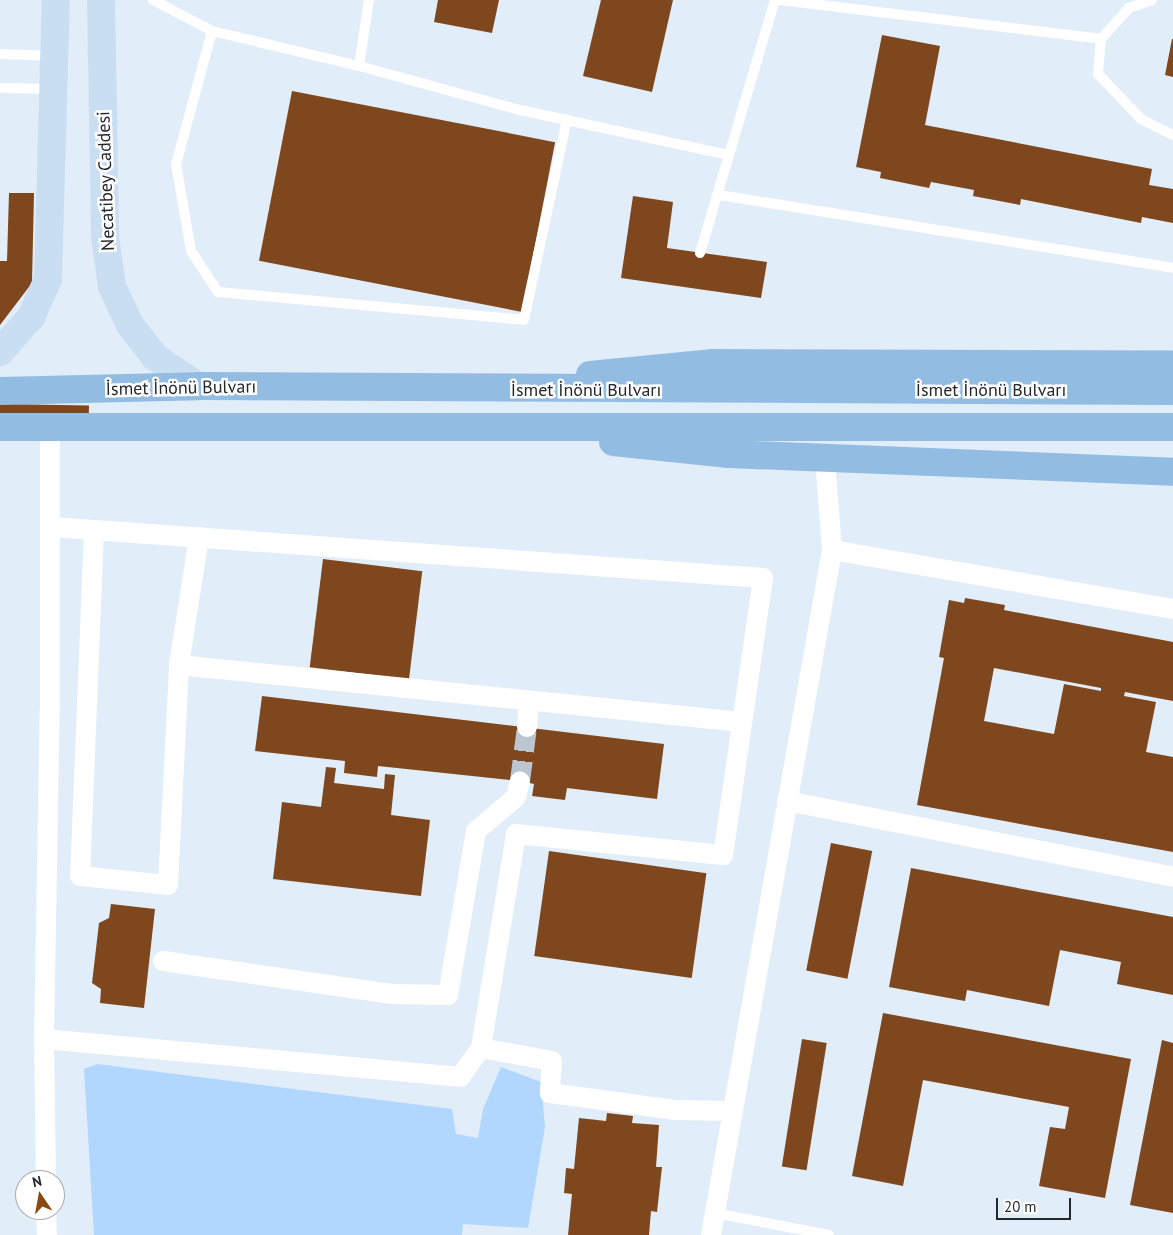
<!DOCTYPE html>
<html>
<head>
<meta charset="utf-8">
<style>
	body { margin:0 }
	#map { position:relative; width:1173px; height:1235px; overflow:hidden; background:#e1edf9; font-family:"PT Sans",sans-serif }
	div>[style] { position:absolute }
	.green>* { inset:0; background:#b1d7fe }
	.building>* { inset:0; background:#7e471d; transform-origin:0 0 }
	.minor-tunnel>* { height:20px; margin-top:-10px; transform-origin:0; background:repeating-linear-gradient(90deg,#bbc6d0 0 20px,transparent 0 30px) }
	.service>* { height:10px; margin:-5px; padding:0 5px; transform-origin:5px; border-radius:5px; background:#fff }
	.minor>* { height:20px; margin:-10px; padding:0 10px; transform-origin:10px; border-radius:10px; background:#fff }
	.secondary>* { height:28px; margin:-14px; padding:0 14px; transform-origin:14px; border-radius:14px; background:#c9def1 }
	.primary>* { height:28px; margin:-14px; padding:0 14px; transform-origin:14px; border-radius:14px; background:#93bce3 }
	span { translate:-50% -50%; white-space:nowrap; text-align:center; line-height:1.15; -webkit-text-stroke:5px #fff; paint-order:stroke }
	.street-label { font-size:18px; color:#23282c }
	.north { position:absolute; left:15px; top:1170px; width:50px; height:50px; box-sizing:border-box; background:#fff; border:1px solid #a7a9ab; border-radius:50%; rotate:348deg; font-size:14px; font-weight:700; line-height:20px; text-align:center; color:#23282c }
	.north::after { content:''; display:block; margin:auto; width:18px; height:22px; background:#894911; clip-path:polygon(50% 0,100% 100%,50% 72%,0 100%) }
	.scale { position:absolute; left:996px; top:1198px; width:75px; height:22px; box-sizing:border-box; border:2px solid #23282c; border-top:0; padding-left:6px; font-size:15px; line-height:18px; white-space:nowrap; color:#23282c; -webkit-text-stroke:4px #fff; paint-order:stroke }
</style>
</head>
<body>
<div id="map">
	<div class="green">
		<div style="clip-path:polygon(97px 1064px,452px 1109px,456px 1134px,478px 1138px,483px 1109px,501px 1067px,541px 1082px,545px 1127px,528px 1228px,463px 1224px,462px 1235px,94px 1235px,84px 1069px)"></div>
	</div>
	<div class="building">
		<div style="clip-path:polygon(438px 0,499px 0,492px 33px,434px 22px)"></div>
		<div style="clip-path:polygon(601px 0,673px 0,652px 92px,583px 76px)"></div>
		<div style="clip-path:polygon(882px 35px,940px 46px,925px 125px,1152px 169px,1149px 185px,1173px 189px,1173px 223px,1142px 217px,1141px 223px,1021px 199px,1020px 205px,973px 196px,974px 190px,931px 182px,929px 188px,880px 178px,881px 172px,856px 167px)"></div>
		<div style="clip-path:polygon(1172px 39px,1173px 39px,1173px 77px,1165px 75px)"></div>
		<div style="left:292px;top:91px;width:268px;height:173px;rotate:11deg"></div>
		<div style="clip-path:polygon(9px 193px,34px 193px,32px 283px,0 325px,0 261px,7px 261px)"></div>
		<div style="clip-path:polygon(633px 196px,673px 202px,667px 248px,767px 262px,761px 298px,621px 278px)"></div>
		<div style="left:0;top:404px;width:89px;height:25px;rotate:1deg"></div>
		<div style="left:323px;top:559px;width:100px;height:109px;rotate:7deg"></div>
		<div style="clip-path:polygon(evenodd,965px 598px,1005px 605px,1004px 610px,1173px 642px,1173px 701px,1125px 692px,1124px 696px,1156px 702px,1146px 752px,1173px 757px,1173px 852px,917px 805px,944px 658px,939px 657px,949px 600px,964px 603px,965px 598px,994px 668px,1101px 688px,1101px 691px,1064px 684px,1054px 734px,984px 721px,994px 668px)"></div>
		<div style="clip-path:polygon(262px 696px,664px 744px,657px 799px,567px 788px,565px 800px,532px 796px,534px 784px,520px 781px,378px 766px,377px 777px,344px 773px,345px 761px,255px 751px)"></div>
		<div style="clip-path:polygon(326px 767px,336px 768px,334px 783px,384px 789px,385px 774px,395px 775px,391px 815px,430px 820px,421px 896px,273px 879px,282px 802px,321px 807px)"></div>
		<div style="left:831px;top:843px;width:42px;height:130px;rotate:11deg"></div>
		<div style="left:549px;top:851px;width:159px;height:106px;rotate:8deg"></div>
		<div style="clip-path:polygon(911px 868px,1173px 917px,1173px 995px,1117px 984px,1121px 962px,1060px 950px,1049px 1006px,967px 990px,965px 1001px,889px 987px)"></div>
		<div style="clip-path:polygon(111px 904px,155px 909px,144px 1008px,100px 1003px,101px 989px,92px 983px,99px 923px,109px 918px)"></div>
		<div style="clip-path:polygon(883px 1013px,1131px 1059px,1105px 1198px,1039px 1186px,1050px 1127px,1065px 1129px,1069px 1107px,923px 1080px,903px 1186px,852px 1176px)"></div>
		<div style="left:802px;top:1039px;width:25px;height:129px;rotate:9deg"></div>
		<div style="clip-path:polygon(1162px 1040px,1173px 1043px,1173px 1213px,1130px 1205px)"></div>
		<div style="clip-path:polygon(607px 1113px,633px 1116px,632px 1123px,659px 1125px,656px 1167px,662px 1167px,657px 1212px,651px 1211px,649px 1235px,568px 1235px,572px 1194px,564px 1193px,566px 1168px,574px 1169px,579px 1118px,606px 1121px)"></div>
	</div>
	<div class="minor-tunnel">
		<div style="left:520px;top:781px;width:54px;rotate:-82.6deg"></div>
	</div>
	<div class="service">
		<div style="left:153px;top:0;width:67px;rotate:27.7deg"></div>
		<div style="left:212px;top:31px;width:151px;rotate:13.4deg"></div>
		<div style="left:359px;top:66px;width:167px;rotate:15.3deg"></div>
		<div style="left:520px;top:110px;width:214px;rotate:12.2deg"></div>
		<div style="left:780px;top:0;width:323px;rotate:6.9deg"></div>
		<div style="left:1101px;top:39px;width:35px;rotate:95deg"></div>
		<div style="left:1098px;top:74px;width:62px;rotate:46.3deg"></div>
		<div style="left:1141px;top:119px;width:36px;rotate:27deg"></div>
		<div style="left:212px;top:31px;width:138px;rotate:105.1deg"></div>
		<div style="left:176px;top:164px;width:88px;rotate:80.2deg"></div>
		<div style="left:191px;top:251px;width:49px;rotate:56.6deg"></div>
		<div style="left:218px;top:292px;width:307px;rotate:5.2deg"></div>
		<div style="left:524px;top:320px;width:205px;rotate:-77.9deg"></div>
		<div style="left:1101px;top:39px;width:42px;rotate:-47.9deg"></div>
		<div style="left:1129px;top:8px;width:24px;rotate:-19deg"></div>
		<div style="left:0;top:54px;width:54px;rotate:2.1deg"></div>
		<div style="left:359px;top:66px;width:67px;rotate:-81.4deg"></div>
		<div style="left:0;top:88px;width:51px;rotate:1.1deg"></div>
		<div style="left:719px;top:195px;width:460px;rotate:9.1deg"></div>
		<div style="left:700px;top:253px;width:264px;rotate:-73.5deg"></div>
		<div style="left:715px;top:1213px;width:116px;rotate:10.9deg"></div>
	</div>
	<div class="minor">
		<div style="left:52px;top:527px;width:713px;rotate:4.1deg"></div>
		<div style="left:763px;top:578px;width:280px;rotate:98.2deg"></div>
		<div style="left:723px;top:855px;width:208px;rotate:-174.2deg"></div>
		<div style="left:516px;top:834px;width:217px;rotate:99.3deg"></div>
		<div style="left:481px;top:1048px;width:72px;rotate:10.4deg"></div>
		<div style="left:552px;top:1061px;width:32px;rotate:94deg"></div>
		<div style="left:550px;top:1093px;width:126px;rotate:7.7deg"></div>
		<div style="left:675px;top:1110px;width:58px;rotate:1deg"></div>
		<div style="left:94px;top:530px;width:346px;rotate:92.3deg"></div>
		<div style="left:80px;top:876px;width:88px;rotate:5.8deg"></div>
		<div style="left:168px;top:885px;width:220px;rotate:-87.1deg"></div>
		<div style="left:199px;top:537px;width:130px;rotate:98.9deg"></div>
		<div style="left:179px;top:665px;width:566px;rotate:5.78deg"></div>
		<div style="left:832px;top:550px;width:346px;rotate:9.8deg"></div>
		<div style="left:527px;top:727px;width:26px;rotate:-86deg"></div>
		<div style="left:787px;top:801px;width:393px;rotate:11.1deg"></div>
		<div style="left:163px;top:961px;width:232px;rotate:8.2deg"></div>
		<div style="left:393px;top:994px;width:55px;rotate:1deg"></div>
		<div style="left:448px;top:995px;width:166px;rotate:-80.3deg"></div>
		<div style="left:476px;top:831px;width:52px;rotate:-40.4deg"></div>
		<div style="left:516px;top:797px;width:16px;rotate:-76deg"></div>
		<div style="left:44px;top:1039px;width:418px;rotate:5.2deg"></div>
		<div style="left:460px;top:1077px;width:36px;rotate:-54deg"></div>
		<div style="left:46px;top:1180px;width:141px;rotate:-90.8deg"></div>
		<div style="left:44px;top:1039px;width:333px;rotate:-89deg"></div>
		<div style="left:50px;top:706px;width:278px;rotate:-90deg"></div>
		<div style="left:46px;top:1210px;width:25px;rotate:88deg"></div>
		<div style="left:711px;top:1235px;width:696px;rotate:-79.98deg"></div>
		<div style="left:832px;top:550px;width:92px;rotate:-94.4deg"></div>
	</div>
	<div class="secondary">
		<div style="left:101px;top:0;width:237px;rotate:89deg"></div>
		<div style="left:105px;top:237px;width:49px;rotate:81.9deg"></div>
		<div style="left:112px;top:286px;width:43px;rotate:65.2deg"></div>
		<div style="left:130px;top:325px;width:41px;rotate:52deg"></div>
		<div style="left:155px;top:357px;width:52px;rotate:34deg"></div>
		<div style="left:0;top:352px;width:47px;rotate:-48.5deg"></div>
		<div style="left:31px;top:317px;width:42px;rotate:-65.9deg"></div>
		<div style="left:48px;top:279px;width:279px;rotate:-88.4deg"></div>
	</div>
	<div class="primary">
		<div style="left:590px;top:375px;width:124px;rotate:-5.6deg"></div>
		<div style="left:713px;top:363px;width:460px;rotate:0.2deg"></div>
		<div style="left:0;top:391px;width:198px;rotate:-1.4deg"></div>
		<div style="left:198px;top:386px;width:975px;rotate:0.29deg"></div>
		<div style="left:0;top:427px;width:1173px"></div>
		<div style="left:613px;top:442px;width:117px;rotate:5.9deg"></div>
		<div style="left:729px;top:454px;width:444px;rotate:2.3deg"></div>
	</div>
	<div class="street-label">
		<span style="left:106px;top:181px;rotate:-92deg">Necatibey Caddesi</span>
		<span style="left:181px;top:388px;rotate:-1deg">İsmet İnönü Bulvarı</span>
		<span style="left:586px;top:390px">İsmet İnönü Bulvarı</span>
		<span style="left:991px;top:390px">İsmet İnönü Bulvarı</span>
	</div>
	<div class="north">N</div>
	<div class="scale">20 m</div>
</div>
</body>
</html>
